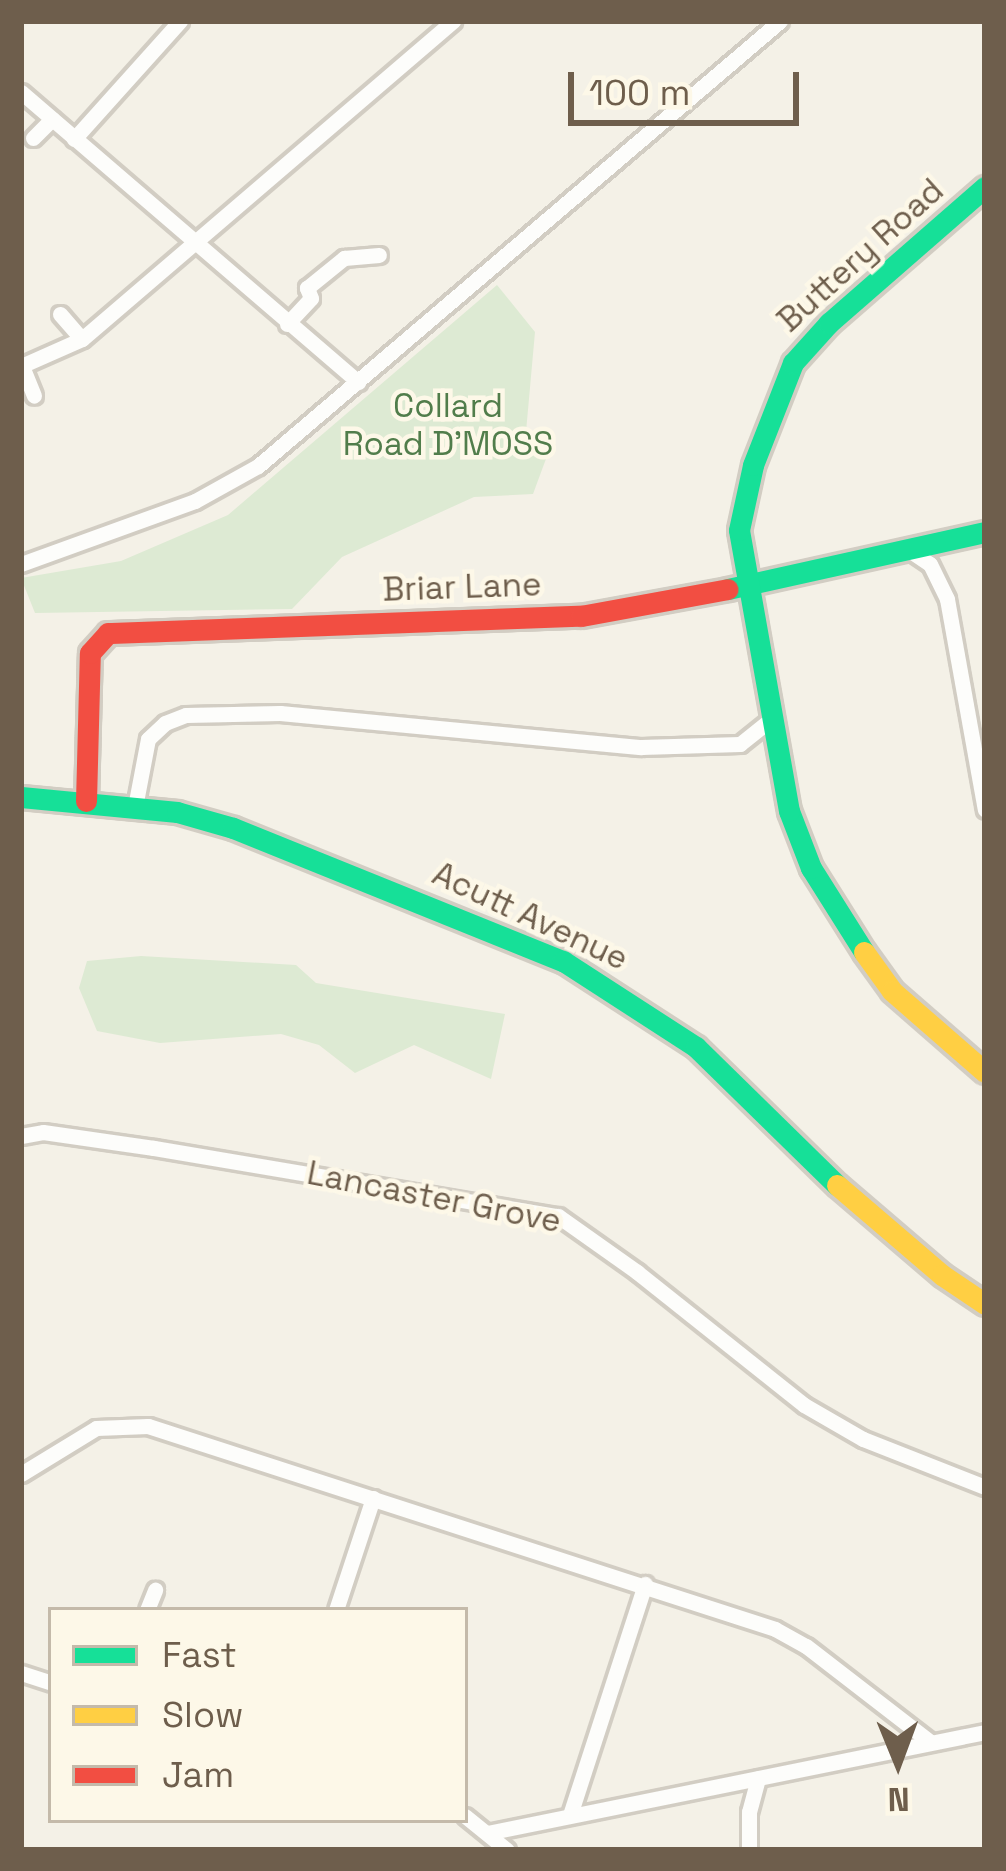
<!DOCTYPE html>
<html>
<head>
<meta charset="utf-8">
<style>
	body { margin:0 }
	#map { position:relative; width:1006px; height:1871px; overflow:hidden; background:#f4f1e7; font-family:"Space Grotesk",sans-serif }
	div>[style] { position:absolute }
	.green>* { inset:0; background:#ddead3 }
	.roads { filter:drop-shadow(3px 0 #d2cdc3) drop-shadow(-3px 0 #d2cdc3) drop-shadow(0 3px #d2cdc3) drop-shadow(0 -3px #d2cdc3) }
	.street>* { height:15px; margin:-7.5px; padding:0 7.5px; transform-origin:7.5px; border-radius:7.5px; background:#fdfdfb }
	.fast>* { height:21px; margin:-10.5px; padding:0 10.5px; transform-origin:10.5px; border-radius:10.5px; background:#16e098 }
	.slow>* { height:21px; margin:-10.5px; padding:0 10.5px; transform-origin:10.5px; border-radius:10.5px; background:#ffcf43 }
	.jam>* { height:21px; margin:-10.5px; padding:0 10.5px; transform-origin:10.5px; border-radius:10.5px; background:#f24e42 }
	span { translate:-50% -50%; white-space:nowrap; text-align:center; line-height:1.15; -webkit-text-stroke:9px #fdf8e8; paint-order:stroke }
	.street-label { font-size:33px; color:#6e5e4c }
	.park-label { font-size:33px; color:#517d4b }
	.frame { position:absolute; inset:0; border:24px solid #6e5e4c; pointer-events:none }
	.legend { position:absolute; left:48px; top:1607px; width:420px; height:216px; box-sizing:border-box; background:#fdf8e8; border:3px solid #c4baaa; margin:0; padding:15px 21px; list-style:none; font-size:36px; color:#6e5e4c }
	.legend li { display:flex; align-items:center; gap:24px; height:60px }
	.legend b { width:60px; border:3px solid #c4baaa }
	.north { position:absolute; left:838px; top:1703px; width:120px; height:120px; -webkit-text-stroke:9px #fdf8e8; paint-order:stroke; rotate:179deg; font-size:33px; font-weight:700; line-height:48px; text-align:center; color:#6e5e4c }
	.north::after { content:''; display:block; margin:auto; width:42px; height:54px; background:#6e5e4c; clip-path:polygon(50% 0,100% 100%,50% 72%,0 100%) }
	.scale { position:absolute; left:568px; top:72px; width:231px; height:54px; box-sizing:border-box; border:6px solid #6e5e4c; border-top:0; padding-left:15px; font-size:36px; line-height:42px; white-space:nowrap; color:#6e5e4c; -webkit-text-stroke:9px #fdf8e8; paint-order:stroke }
</style>
</head>
<body>
<div id="map">
	<div class="green">
		<div style="clip-path:polygon(497px 285px,535px 332px,526px 432px,550px 448px,533px 494px,474px 497px,342px 557px,292px 609px,35px 613px,21px 578px,121px 561px,228px 515px)"></div>
		<div style="clip-path:polygon(141px 956px,296px 965px,316px 983px,505px 1014px,491px 1079px,414px 1045px,355px 1073px,319px 1045px,281px 1034px,160px 1043px,97px 1031px,79px 988px,87px 961px)"></div>
	</div>
	<div class="roads">
		<div class="street">
			<div style="left:21px;top:92px;width:445px;rotate:40.7deg"></div>
			<div style="left:33px;top:138px;width:27px;rotate:-45deg"></div>
			<div style="left:74px;top:139px;width:159px;rotate:-48.1deg"></div>
			<div style="left:60px;top:314px;width:33px;rotate:49deg"></div>
			<div style="left:287px;top:324px;width:35px;rotate:-47deg"></div>
			<div style="left:311px;top:298px;width:11px;rotate:-112deg"></div>
			<div style="left:307px;top:288px;width:48px;rotate:-39deg"></div>
			<div style="left:344px;top:258px;width:35px;rotate:-5deg"></div>
			<div style="left:21px;top:366px;width:67px;rotate:-23.9deg"></div>
			<div style="left:82px;top:339px;width:489px;rotate:-40.6deg"></div>
			<div style="left:22px;top:366px;width:32px;rotate:68deg"></div>
			<div style="left:909px;top:550px;width:25px;rotate:34deg"></div>
			<div style="left:930px;top:564px;width:39px;rotate:64deg"></div>
			<div style="left:947px;top:599px;width:214px;rotate:79.8deg"></div>
			<div style="left:21px;top:564px;width:185px;rotate:-19.9deg"></div>
			<div style="left:195px;top:501px;width:72px;rotate:-29.1deg"></div>
			<div style="left:258px;top:466px;width:686px;rotate:-40.45deg"></div>
			<div style="left:135px;top:807px;width:69px;rotate:-79.2deg"></div>
			<div style="left:148px;top:739px;width:23px;rotate:-43deg"></div>
			<div style="left:165px;top:723px;width:22px;rotate:-21deg"></div>
			<div style="left:186px;top:715px;width:94px;rotate:-1.2deg"></div>
			<div style="left:280px;top:713px;width:363px;rotate:5.4deg"></div>
			<div style="left:641px;top:747px;width:99px;rotate:-1.7deg"></div>
			<div style="left:740px;top:744px;width:43px;rotate:-38.5deg"></div>
			<div style="left:21px;top:1136px;width:22px;rotate:-10deg"></div>
			<div style="left:43px;top:1132px;width:112px;rotate:8.2deg"></div>
			<div style="left:154px;top:1148px;width:410px;rotate:9.6deg"></div>
			<div style="left:558px;top:1216px;width:97px;rotate:35.3deg"></div>
			<div style="left:637px;top:1272px;width:213px;rotate:38.5deg"></div>
			<div style="left:804px;top:1405px;width:68px;rotate:30deg"></div>
			<div style="left:863px;top:1439px;width:131px;rotate:21.5deg"></div>
			<div style="left:21px;top:1474px;width:88px;rotate:-31.5deg"></div>
			<div style="left:96px;top:1428px;width:52px;rotate:-2.2deg"></div>
			<div style="left:148px;top:1426px;width:659px;rotate:17.94deg"></div>
			<div style="left:775px;top:1629px;width:35px;rotate:29deg"></div>
			<div style="left:806px;top:1646px;width:155px;rotate:37.7deg"></div>
			<div style="left:147px;top:1610px;width:22px;rotate:-68deg"></div>
			<div style="left:336px;top:1610px;width:118px;rotate:-71.7deg"></div>
			<div style="left:21px;top:1673px;width:32px;rotate:18deg"></div>
			<div style="left:570px;top:1815px;width:243px;rotate:-72deg"></div>
			<div style="left:465px;top:1816px;width:54px;rotate:39deg"></div>
			<div style="left:487px;top:1833px;width:508px;rotate:-11.46deg"></div>
			<div style="left:749px;top:1850px;width:38px;rotate:-90deg"></div>
			<div style="left:749px;top:1812px;width:35px;rotate:-75deg"></div>
		</div>
		<div class="fast">
			<div style="left:728px;top:589px;width:263px;rotate:-12.5deg"></div>
			<div style="left:21px;top:797px;width:157px;rotate:5.5deg"></div>
			<div style="left:177px;top:812px;width:58px;rotate:15.9deg"></div>
			<div style="left:233px;top:828px;width:356px;rotate:22deg"></div>
			<div style="left:563px;top:961px;width:158px;rotate:32.9deg"></div>
			<div style="left:696px;top:1047px;width:197px;rotate:44.4deg"></div>
			<div style="left:864px;top:952px;width:99px;rotate:-122.2deg"></div>
			<div style="left:811px;top:868px;width:61px;rotate:-111.1deg"></div>
			<div style="left:789px;top:811px;width:285px;rotate:-100.1deg"></div>
			<div style="left:739px;top:530px;width:66px;rotate:-77.8deg"></div>
			<div style="left:753px;top:465px;width:110px;rotate:-68.6deg"></div>
			<div style="left:793px;top:363px;width:54px;rotate:-48deg"></div>
			<div style="left:829px;top:323px;width:207px;rotate:-41.1deg"></div>
		</div>
		<div class="slow">
			<div style="left:864px;top:952px;width:48px;rotate:54.3deg"></div>
			<div style="left:892px;top:991px;width:123px;rotate:41.1deg"></div>
			<div style="left:837px;top:1185px;width:138px;rotate:40.6deg"></div>
			<div style="left:942px;top:1275px;width:52px;rotate:34deg"></div>
		</div>
		<div class="jam">
			<div style="left:86px;top:801px;width:148px;rotate:-88.5deg"></div>
			<div style="left:90px;top:653px;width:27px;rotate:-48deg"></div>
			<div style="left:108px;top:633px;width:473px;rotate:-2.1deg"></div>
			<div style="left:581px;top:616px;width:149px;rotate:-10.4deg"></div>
		</div>
	</div>
	<div class="street-label">
		<span style="left:861px;top:256px;rotate:-42deg">Buttery Road</span>
		<span style="left:462px;top:588px;rotate:-2deg">Briar Lane</span>
		<span style="left:530px;top:917px;rotate:25deg">Acutt Avenue</span>
		<span style="left:434px;top:1198px;rotate:11deg">Lancaster Grove</span>
	</div>
	<div class="park-label">
		<span style="left:448px;top:426px">Collard<br>Road D'MOSS</span>
	</div>
	<div class="frame"></div>
	<ul class="legend">
	<li><b style="height:15px;background:#16e098"></b>Fast</li>
	<li><b style="height:15px;background:#ffcf43"></b>Slow</li>
	<li><b style="height:15px;background:#f24e42"></b>Jam</li>
	</ul>
	<div class="north">N</div>
	<div class="scale">100 m</div>
</div>
</body>
</html>
